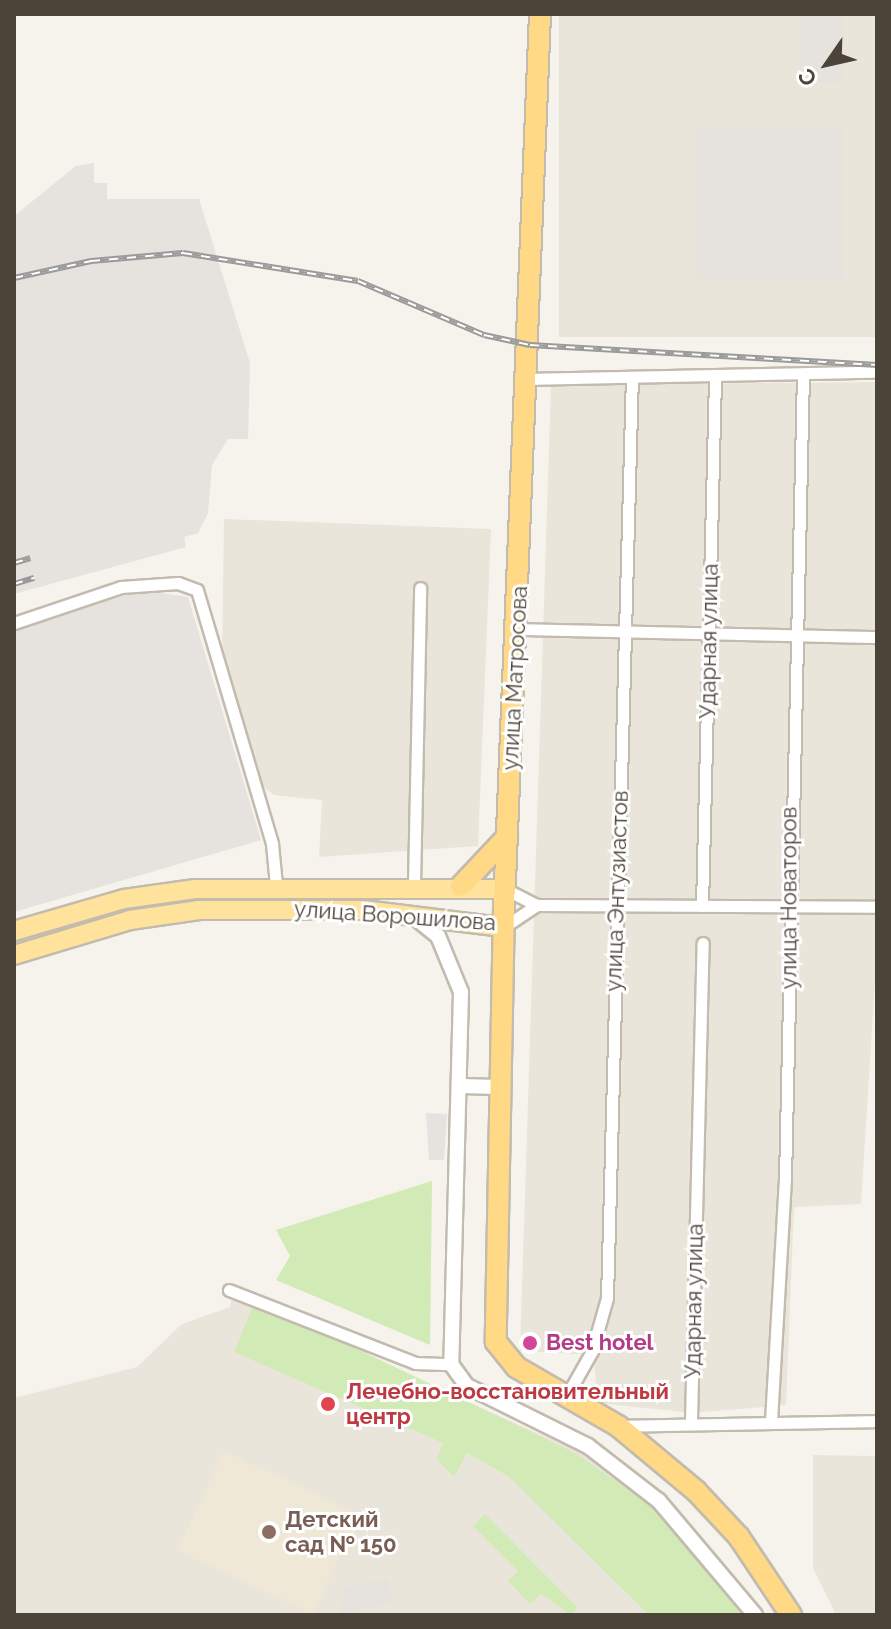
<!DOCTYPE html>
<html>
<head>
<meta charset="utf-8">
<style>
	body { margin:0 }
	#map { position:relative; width:891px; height:1629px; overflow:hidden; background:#f6f3ec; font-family:Raleway,sans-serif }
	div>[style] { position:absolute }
	.residential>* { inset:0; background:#eae5da; transform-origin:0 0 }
	.industrial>* { inset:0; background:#e6e2dd; transform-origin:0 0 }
	.education>* { inset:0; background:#efe8d6; transform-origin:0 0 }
	.green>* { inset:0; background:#d2eab5 }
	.parking>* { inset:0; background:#e5e3e0 }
	.roads { filter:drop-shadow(2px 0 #c2bbae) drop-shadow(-2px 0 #c2bbae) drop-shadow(0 2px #c2bbae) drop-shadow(0 -2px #c2bbae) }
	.minor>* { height:11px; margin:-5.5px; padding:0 5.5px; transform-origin:5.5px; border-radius:5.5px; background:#fff }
	.tertiary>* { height:14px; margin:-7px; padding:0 7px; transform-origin:7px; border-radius:7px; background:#fff }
	.primary>* { height:18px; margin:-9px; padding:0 9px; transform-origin:9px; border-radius:9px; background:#ffe39c }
	.trunk>* { height:20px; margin:-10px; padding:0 10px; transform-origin:10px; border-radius:10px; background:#ffd985 }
	.rail>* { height:6px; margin-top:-3px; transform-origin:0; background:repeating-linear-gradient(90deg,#fff 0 9px,#9a9a9a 0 18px); box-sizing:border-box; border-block:2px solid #9a9a9a }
	.dots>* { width:22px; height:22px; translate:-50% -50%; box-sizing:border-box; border:4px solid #fff; border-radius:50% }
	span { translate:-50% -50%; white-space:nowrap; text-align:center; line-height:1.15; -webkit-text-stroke:6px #fff; paint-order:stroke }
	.street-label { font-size:22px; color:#4b4439 }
	.hotel-label { font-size:22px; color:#b23c85; font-weight:700 }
	.left { translate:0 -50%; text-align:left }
	.health-label { font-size:22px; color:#be3a42; font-weight:700 }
	.education-label { font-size:22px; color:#785e54; font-weight:700 }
	.frame { position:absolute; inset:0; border:16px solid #4b4439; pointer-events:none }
	.north { position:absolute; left:787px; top:24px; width:80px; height:80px; -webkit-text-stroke:6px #fff; paint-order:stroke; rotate:236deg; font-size:22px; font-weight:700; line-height:32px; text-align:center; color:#4b4439 }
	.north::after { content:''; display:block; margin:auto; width:28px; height:36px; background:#4b4439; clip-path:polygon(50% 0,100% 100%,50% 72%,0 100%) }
</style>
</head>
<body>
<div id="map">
	<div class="residential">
		<div style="left:559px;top:14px;width:318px;height:323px"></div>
		<div style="clip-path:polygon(877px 382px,877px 950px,861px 1204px,794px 1207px,786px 1405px,693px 1413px,597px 1403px,594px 1355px,520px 1351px,551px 385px)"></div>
		<div style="clip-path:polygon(224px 519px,491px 529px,478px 846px,319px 857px,322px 800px,274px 795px,256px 781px,222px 652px)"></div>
		<div style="clip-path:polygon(233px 1295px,581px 1453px,651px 1502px,744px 1615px,14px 1615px,14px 1398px,137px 1367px,182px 1324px,230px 1307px)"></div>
		<div style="clip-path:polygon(813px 1455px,877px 1456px,877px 1615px,836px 1615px,813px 1568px)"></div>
	</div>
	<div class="industrial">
		<div style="left:801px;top:14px;width:43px;height:69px"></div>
		<div style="left:697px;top:127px;width:146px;height:153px"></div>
		<div style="clip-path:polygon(94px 163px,94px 183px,107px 183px,107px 199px,199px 199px,250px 363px,248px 439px,228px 439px,212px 465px,208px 513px,198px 533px,184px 537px,186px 547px,14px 594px,14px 216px,76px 166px)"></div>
		<div style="clip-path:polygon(142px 590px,188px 597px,261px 840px,14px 912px,14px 628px)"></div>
		<div style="clip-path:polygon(388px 1579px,393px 1602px,339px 1615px,345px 1587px)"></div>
	</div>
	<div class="education">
		<div style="left:224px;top:1451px;width:149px;height:110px;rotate:25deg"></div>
	</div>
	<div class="green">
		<div style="clip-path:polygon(432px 1181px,430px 1345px,276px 1280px,290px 1256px,276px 1230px)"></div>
		<div style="clip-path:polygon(263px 1304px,575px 1453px,649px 1504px,707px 1565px,741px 1615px,649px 1615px,508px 1476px,467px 1453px,454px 1477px,437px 1459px,443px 1443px,234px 1352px,253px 1306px)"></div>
		<div style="clip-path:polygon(485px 1514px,578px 1608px,571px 1615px,541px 1594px,530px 1604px,508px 1581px,518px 1571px,473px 1526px)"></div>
	</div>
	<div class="parking">
		<div style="clip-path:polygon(426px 1113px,447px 1114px,444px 1160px,429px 1160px)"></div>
	</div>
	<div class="roads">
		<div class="minor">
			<div style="left:529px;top:379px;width:348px;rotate:-1.2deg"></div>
			<div style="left:14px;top:623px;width:113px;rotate:-18.6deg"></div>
			<div style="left:121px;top:587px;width:57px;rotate:-4deg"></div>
			<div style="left:178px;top:583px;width:20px;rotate:20deg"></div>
			<div style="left:197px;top:590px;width:265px;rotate:73.5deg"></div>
			<div style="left:272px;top:844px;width:41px;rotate:84.4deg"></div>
			<div style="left:518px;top:629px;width:359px;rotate:1.3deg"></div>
			<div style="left:414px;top:884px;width:296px;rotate:-88.8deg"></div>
			<div style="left:505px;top:889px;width:36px;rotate:27deg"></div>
			<div style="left:537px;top:905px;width:340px;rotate:0.3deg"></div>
			<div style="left:702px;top:906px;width:530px;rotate:-88.59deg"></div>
			<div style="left:504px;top:927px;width:40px;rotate:-34deg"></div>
			<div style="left:229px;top:1290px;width:200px;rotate:21.4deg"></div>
			<div style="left:415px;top:1363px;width:36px;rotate:2deg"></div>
			<div style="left:566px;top:1397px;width:53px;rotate:-60.5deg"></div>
			<div style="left:592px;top:1351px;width:55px;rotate:-74.2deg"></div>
			<div style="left:607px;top:1298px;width:921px;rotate:-88.45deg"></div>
			<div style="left:691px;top:1420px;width:477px;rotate:-88.6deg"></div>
			<div style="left:771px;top:1421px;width:242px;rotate:-86.7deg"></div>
			<div style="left:785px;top:1179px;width:805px;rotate:-88.72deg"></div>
			<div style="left:618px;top:1426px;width:259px;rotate:-1.1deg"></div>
		</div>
		<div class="tertiary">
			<div style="left:413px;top:916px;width:32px;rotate:39deg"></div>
			<div style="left:438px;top:936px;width:61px;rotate:67.7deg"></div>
			<div style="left:461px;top:992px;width:372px;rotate:91.5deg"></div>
			<div style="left:451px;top:1364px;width:27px;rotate:54deg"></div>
			<div style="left:467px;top:1386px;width:135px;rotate:26.4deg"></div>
			<div style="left:588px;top:1446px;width:90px;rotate:37.8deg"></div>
			<div style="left:659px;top:1501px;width:149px;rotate:49.9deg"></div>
			<div style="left:459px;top:1086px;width:41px;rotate:1.4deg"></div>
		</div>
		<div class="primary">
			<div style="left:14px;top:931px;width:115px;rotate:-16.2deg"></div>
			<div style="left:124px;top:899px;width:72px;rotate:-8deg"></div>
			<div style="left:195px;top:889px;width:310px"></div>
			<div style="left:14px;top:955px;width:121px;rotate:-16.8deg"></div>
			<div style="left:130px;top:920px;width:70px;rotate:-8.2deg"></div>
			<div style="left:199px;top:910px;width:165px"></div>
			<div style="left:364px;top:910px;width:140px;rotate:7deg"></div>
		</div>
		<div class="trunk">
			<div style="left:540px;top:14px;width:894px;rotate:92.31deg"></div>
			<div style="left:504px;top:907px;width:435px;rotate:91.1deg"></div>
			<div style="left:496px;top:1342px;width:32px;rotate:51deg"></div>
			<div style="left:516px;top:1367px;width:118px;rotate:30deg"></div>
			<div style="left:618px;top:1426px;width:102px;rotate:39.8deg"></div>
			<div style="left:696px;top:1491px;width:63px;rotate:46.9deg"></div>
			<div style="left:739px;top:1537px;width:94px;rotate:56.3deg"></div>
			<div style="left:461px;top:886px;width:67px;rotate:-46.8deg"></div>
		</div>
	</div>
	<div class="rail">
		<div style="left:14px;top:278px;width:79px;rotate:-12.4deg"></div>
		<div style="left:91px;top:261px;width:92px;rotate:-5deg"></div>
		<div style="left:183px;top:253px;width:177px;rotate:9.1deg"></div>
		<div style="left:358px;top:281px;width:137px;rotate:23.2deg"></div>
		<div style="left:484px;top:335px;width:47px;rotate:12.3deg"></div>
		<div style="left:530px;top:345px;width:348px;rotate:3.3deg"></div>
		<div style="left:14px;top:563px;width:17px;rotate:-17deg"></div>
		<div style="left:14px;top:584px;width:21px;rotate:-17deg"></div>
	</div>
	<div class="dots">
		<div style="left:530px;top:1343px;background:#d1479c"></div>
		<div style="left:328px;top:1404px;background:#e0444e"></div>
		<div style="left:269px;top:1532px;background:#8d6e63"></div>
	</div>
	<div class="street-label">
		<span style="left:709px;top:641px;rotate:-89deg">Ударная улица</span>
		<span style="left:515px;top:678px;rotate:-87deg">улица Матросова</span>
		<span style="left:617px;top:891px;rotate:-88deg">улица Энтузиастов</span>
		<span style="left:789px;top:898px;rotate:-90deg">улица Новаторов</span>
		<span style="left:395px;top:916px;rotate:4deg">улица Ворошилова</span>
		<span style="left:694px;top:1301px;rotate:-89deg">Ударная улица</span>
	</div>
	<div class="hotel-label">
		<span class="left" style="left:546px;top:1343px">Best hotel</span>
	</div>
	<div class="health-label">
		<span class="left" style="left:346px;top:1404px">Лечебно-восстановительный<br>центр</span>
	</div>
	<div class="education-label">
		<span class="left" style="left:285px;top:1532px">Детский<br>сад № 150</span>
	</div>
	<div class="frame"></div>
	<div class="north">С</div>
</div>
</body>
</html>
